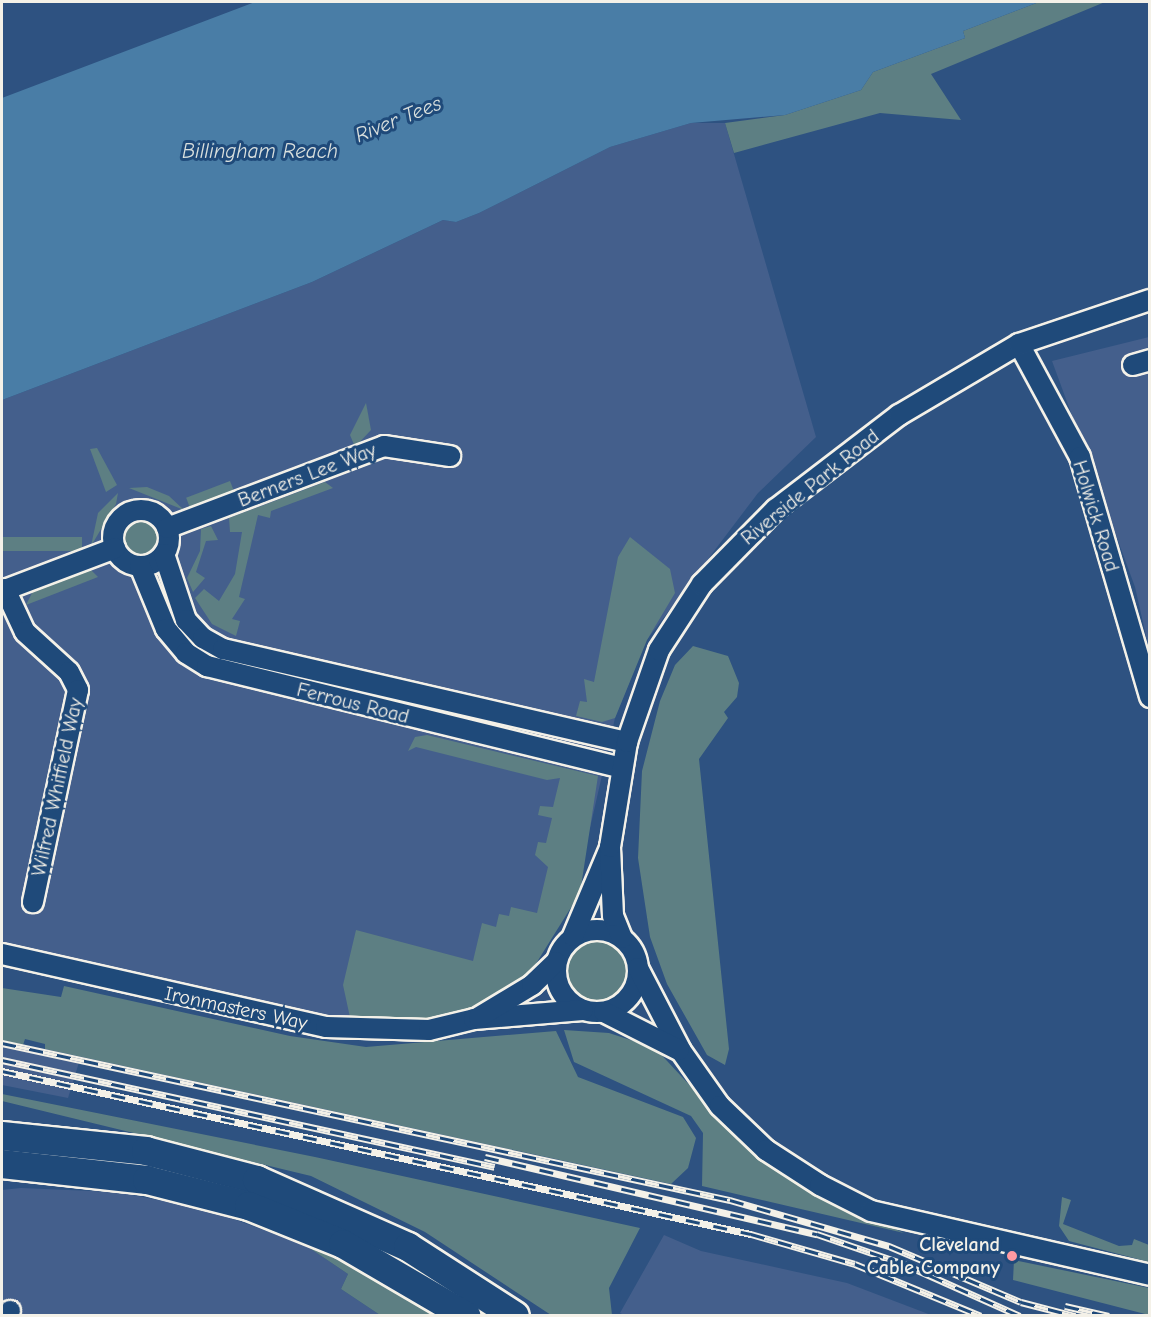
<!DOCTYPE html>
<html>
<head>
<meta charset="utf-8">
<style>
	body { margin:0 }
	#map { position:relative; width:1151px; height:1317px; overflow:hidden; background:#2e5281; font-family:"Comic Neue",sans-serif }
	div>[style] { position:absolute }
	.built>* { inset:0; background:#445f8c }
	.green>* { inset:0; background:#5d7f83; transform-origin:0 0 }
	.round { border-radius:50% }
	.water>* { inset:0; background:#497da6 }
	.roads { filter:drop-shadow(2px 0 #f4f1e8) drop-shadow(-2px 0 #f4f1e8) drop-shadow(0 2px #f4f1e8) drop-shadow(0 -2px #f4f1e8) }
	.minor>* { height:20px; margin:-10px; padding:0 10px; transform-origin:10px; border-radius:10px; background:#1f4a7a }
	.minor>.ring { margin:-10px; padding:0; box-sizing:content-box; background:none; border:20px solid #1f4a7a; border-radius:50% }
	.highway>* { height:28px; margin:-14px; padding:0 14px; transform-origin:14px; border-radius:14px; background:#1f4a7a }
	.rail>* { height:7px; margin-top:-3.5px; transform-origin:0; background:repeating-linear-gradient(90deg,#1f4a7a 0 14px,#f4f1e8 0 28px); box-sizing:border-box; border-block:2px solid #f4f1e8 }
	.dots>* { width:16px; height:16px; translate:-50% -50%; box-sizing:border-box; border:3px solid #1f4a7a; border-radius:50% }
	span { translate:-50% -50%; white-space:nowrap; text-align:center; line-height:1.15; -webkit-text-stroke:6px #1f4a7a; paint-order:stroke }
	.street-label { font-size:20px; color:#f4f1e8 }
	.poi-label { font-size:20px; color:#f4f1e8; font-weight:700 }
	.right { translate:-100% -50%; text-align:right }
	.water-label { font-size:21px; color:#dae0de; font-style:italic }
	.frame { position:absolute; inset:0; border:3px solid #f4f1e8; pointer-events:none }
</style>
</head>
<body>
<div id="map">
	<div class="built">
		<div style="clip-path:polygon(691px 123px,725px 123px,816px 437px,758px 493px,646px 641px,615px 718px,578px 881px,552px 930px,350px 1019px,303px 1013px,2px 943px,2px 400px,312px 282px,443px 220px,456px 222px,479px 213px,610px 147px)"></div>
		<div style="clip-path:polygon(1149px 337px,1149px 649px,1135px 587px,1052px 361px)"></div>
		<div style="clip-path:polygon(2px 1041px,80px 1059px,68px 1098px,2px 1085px)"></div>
		<div style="clip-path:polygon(21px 1188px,116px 1192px,206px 1209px,305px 1245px,348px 1274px,341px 1289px,380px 1315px,2px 1316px,2px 1190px)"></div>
		<div style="clip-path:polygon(664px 1235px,701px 1251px,847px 1283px,931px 1315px,624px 1315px,620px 1313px)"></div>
	</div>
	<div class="green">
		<div style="clip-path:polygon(1039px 2px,1105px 2px,931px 74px,961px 120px,880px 113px,734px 153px,725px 123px,785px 115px,861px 90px,873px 72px,965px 38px,963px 31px)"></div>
		<div style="clip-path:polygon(366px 403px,371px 430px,355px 447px,350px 435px)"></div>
		<div style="clip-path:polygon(97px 448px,117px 485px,106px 492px,90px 449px)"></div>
		<div style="left:230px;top:481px;width:14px;height:47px;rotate:69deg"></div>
		<div style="clip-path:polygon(325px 482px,333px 488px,271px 511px,270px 518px,258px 515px,239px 597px,245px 599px,232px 619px,240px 621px,236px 636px,212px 624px,195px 598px,204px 589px,219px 601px,235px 574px,242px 532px,230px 532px,229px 518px)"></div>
		<div style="clip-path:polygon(147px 487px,169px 496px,184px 510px,129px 488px)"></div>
		<div style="clip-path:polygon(118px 493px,116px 504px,91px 546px,98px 513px)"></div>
		<div class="round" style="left:125px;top:522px;width:32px;height:32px"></div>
		<div style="clip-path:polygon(211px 526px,218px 540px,206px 541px,196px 572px,205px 578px,193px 592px,187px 578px,200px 551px,201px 529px)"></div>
		<div style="left:82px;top:537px;width:14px;height:86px;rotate:90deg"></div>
		<div style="clip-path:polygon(630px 537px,670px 569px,675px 593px,647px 640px,615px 718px,602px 722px,576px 716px,580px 701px,587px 702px,584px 679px,594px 682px,618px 557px)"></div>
		<div style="clip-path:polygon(88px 567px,98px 577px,26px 605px,35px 587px)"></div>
		<div style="clip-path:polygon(693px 646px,728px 656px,739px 683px,737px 697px,724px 712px,728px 718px,699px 759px,729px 1049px,725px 1065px,707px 1055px,667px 984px,650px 937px,638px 858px,642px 771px,660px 701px,675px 665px)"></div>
		<div style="clip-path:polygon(427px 735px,598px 776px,580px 893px,532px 970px,494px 1005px,440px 1021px,351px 1022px,343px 985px,356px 930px,473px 961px,482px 923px,496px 927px,499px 914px,509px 916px,511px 907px,537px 913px,548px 867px,535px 855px,538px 842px,546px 843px,552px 818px,538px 815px,540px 806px,553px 807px,560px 778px,547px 780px,416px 747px,408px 751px,415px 737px)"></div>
		<div class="round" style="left:567px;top:939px;width:62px;height:62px"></div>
		<div style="clip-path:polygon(64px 986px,290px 1036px,366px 1047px,556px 1031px,578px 1077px,683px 1117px,696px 1138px,688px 1168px,671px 1184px,45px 1049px,45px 1044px,25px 1039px,23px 1045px,2px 1040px,2px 988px,61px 997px)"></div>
		<div style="clip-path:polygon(564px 1030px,609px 1033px,655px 1048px,722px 1120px,776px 1167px,824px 1197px,904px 1233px,702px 1186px,703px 1133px,691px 1116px,574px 1062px)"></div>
		<div style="clip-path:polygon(2px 1094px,315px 1157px,640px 1228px,609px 1288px,612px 1315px,551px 1315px,425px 1232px,311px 1176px,2px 1101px)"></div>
		<div style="clip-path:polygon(1062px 1197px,1071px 1200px,1063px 1224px,1119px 1246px,1132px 1245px,1134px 1239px,1149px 1245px,1149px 1262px,1069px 1241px,1059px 1226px)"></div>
		<div style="clip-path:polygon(305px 1245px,370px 1274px,438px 1315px,380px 1315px,341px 1289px,348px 1274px)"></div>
		<div style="clip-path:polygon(1014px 1260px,1149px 1288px,1149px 1315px,1013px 1280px)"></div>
	</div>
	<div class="water">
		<div style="clip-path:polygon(255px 2px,1039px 2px,963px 31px,965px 38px,873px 72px,861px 90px,785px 115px,691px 123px,610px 147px,479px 213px,456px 222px,443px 220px,312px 282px,2px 400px,2px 98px)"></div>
	</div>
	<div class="roads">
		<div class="minor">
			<div style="left:1019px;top:344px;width:128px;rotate:61.6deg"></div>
			<div style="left:1080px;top:457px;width:250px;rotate:73.7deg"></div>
			<div style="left:1133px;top:365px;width:18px;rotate:-16deg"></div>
			<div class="ring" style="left:113px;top:510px;width:36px;height:36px"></div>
			<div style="left:167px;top:528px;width:232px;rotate:-20.7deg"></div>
			<div style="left:384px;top:446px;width:67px;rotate:8.6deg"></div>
			<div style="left:164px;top:554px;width:70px;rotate:71.6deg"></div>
			<div style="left:186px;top:620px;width:25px;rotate:47deg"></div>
			<div style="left:203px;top:638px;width:23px;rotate:29deg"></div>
			<div style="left:223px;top:649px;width:415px;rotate:13deg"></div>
			<div style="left:140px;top:566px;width:68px;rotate:67.6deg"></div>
			<div style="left:166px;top:629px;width:31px;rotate:50deg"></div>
			<div style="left:186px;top:653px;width:25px;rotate:32deg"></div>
			<div style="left:207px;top:666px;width:426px;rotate:13.8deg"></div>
			<div style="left:5px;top:589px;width:47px;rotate:65.1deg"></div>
			<div style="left:25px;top:632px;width:59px;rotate:42.3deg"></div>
			<div style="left:69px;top:672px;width:20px;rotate:63deg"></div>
			<div style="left:78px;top:690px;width:217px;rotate:102deg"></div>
			<div style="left:2px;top:591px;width:121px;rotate:-20.8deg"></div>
			<div class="ring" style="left:556px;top:930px;width:62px;height:62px"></div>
			<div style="left:573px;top:936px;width:95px;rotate:-67.2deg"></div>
			<div style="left:622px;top:938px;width:24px;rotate:-112deg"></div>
			<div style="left:613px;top:916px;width:69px;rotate:-92.5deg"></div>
			<div style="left:610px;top:847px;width:106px;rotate:-80.8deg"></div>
			<div style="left:627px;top:742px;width:97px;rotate:-70.8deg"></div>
			<div style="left:659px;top:650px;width:79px;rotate:-56.9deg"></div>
			<div style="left:702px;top:584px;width:105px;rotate:-45.4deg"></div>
			<div style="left:776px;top:509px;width:155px;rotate:-37.4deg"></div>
			<div style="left:899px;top:415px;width:139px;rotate:-30.6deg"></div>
			<div style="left:1019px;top:344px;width:138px;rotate:-18.6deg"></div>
			<div style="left:2px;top:954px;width:332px;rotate:12.7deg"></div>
			<div style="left:326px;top:1027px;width:103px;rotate:1.7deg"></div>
			<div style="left:429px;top:1030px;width:46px;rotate:-13.7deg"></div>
			<div style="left:474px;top:1019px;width:109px;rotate:-4.7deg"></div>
			<div style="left:638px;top:968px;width:93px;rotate:62.6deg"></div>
			<div style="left:681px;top:1051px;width:67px;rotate:54.7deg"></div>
			<div style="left:720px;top:1106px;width:64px;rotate:43.7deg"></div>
			<div style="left:766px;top:1150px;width:64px;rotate:32.9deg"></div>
			<div style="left:820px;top:1185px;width:57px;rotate:27deg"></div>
			<div style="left:871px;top:1211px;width:286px;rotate:12.9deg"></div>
			<div style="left:604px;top:1012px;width:84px;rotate:26.9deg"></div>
			<div style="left:479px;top:1017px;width:62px;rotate:-31.1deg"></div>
			<div style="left:532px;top:985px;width:33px;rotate:-44deg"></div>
			<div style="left:7px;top:1316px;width:6px;rotate:-59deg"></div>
		</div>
		<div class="highway">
			<div style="left:2px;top:1136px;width:145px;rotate:5.9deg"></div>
			<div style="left:146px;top:1151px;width:115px;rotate:14.6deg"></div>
			<div style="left:257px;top:1180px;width:165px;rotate:23.9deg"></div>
			<div style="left:408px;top:1247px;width:127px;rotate:32.8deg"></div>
			<div style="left:2px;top:1164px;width:146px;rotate:6.3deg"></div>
			<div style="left:147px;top:1180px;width:105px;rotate:14.3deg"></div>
			<div style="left:249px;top:1206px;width:101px;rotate:22deg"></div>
			<div style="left:343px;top:1244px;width:143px;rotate:30.3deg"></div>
		</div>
	</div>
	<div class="rail">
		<div style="left:2px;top:1043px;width:745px;rotate:12.17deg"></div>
		<div style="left:730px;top:1200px;width:166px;rotate:16.1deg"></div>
		<div style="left:889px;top:1246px;width:143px;rotate:23deg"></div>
		<div style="left:1021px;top:1302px;width:56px;rotate:14.5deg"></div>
		<div style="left:2px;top:1060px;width:504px;rotate:12.25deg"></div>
		<div style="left:2px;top:1071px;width:767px;rotate:12.28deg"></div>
		<div style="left:751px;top:1234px;width:108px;rotate:16.1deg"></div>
		<div style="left:855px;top:1264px;width:136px;rotate:22.4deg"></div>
		<div style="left:485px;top:1157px;width:341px;rotate:13.1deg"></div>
		<div style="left:817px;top:1234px;width:92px;rotate:19deg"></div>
		<div style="left:904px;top:1264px;width:127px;rotate:24.1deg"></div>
		<div style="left:1065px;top:1306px;width:45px;rotate:12.8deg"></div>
	</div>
	<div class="dots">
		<div style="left:1012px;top:1256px;background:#ff9aa2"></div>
	</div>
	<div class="street-label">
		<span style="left:307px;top:475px;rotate:-21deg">Berners Lee Way</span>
		<span style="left:810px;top:487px;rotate:-39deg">Riverside Park Road</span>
		<span style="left:1096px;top:516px;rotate:73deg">Holwick Road</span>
		<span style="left:353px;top:703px;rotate:14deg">Ferrous Road</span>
		<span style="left:57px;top:787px;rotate:-78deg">Wilfred Whitfield Way</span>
		<span style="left:236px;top:1008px;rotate:12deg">Ironmasters Way</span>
	</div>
	<div class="poi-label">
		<span class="right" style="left:1000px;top:1256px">Cleveland<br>Cable Company</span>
	</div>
	<div class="water-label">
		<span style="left:398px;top:119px;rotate:-22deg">River Tees</span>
		<span style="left:260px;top:151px">Billingham Reach</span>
	</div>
	<div class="frame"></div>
</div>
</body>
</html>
